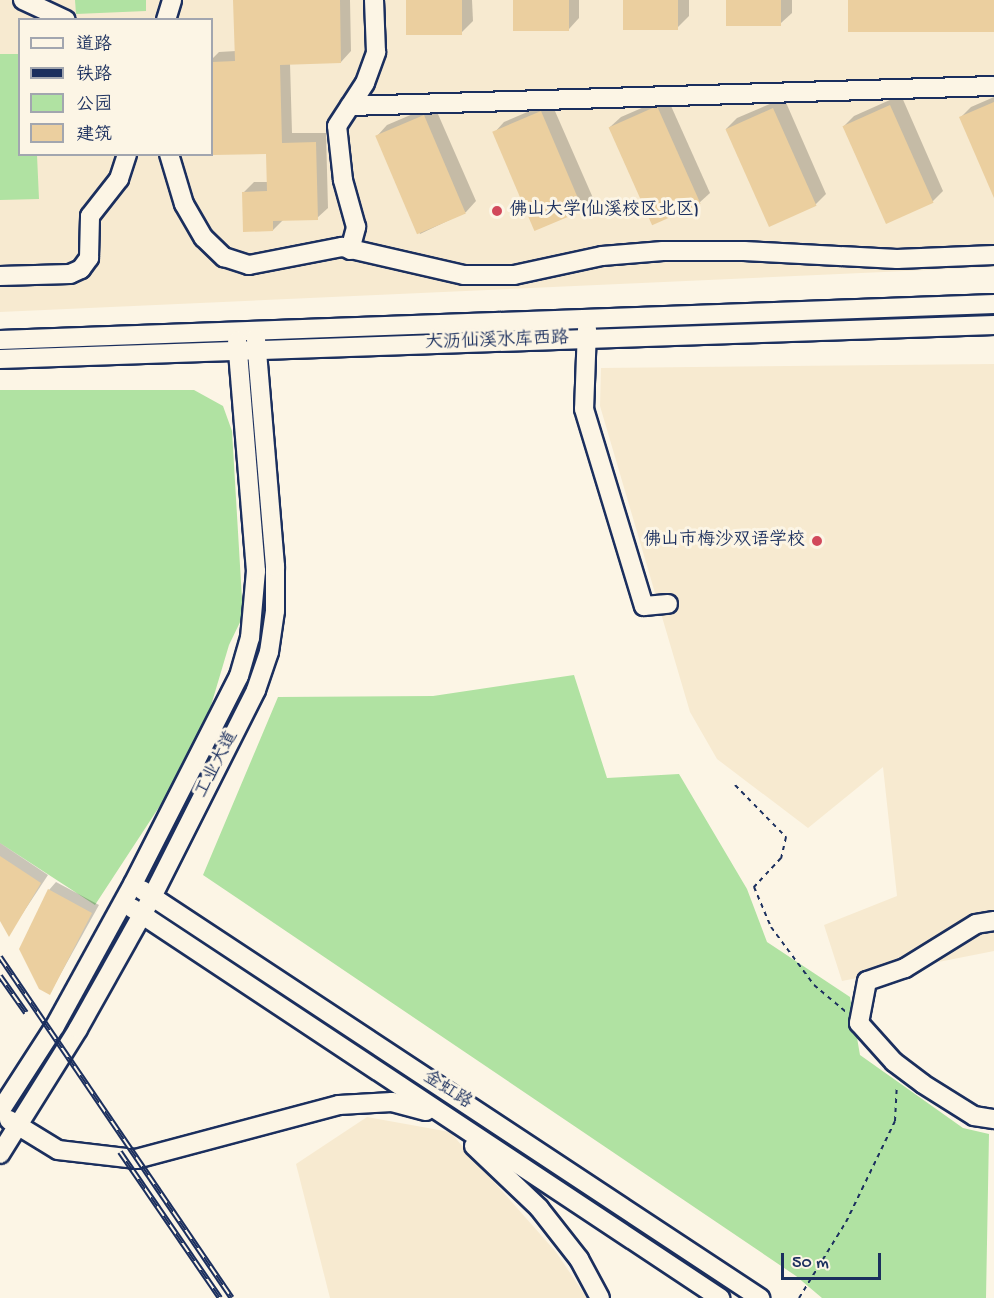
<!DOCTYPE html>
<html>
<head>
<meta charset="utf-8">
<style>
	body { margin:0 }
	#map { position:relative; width:994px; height:1298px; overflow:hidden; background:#fcf5e5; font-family:"Gochi Hand","LXGW WenKai TC",sans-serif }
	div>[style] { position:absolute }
	.built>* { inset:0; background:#f7ead0 }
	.green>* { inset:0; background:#b0e2a2 }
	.shadow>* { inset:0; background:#0003 }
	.building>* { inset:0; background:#ebcf9f; transform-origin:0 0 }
	.path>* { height:2px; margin-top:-1px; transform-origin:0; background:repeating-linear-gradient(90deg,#1b2f5e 0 4.5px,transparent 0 9px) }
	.roads { filter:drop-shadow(2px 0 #1b2f5e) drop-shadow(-2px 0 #1b2f5e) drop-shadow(0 2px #1b2f5e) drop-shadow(0 -2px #1b2f5e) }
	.minor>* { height:18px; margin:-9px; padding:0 9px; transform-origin:9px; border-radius:9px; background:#fcf5e5 }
	.rail>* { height:6px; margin-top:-3px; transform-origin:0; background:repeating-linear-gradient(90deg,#fcf5e5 0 11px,#1b2f5e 0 22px); box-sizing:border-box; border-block:2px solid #1b2f5e }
	.dots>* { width:16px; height:16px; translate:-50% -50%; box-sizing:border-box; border:3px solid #fcf5e5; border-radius:50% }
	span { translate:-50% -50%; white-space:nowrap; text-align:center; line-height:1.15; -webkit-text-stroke:6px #fcf5e5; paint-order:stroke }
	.poi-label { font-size:18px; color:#1b2f5e }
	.left { translate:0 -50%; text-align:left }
	.right { translate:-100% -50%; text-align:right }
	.street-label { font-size:18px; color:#1b2f5e }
	.legend { position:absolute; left:18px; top:18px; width:195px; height:138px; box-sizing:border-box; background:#fcf5e5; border:2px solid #a2a6af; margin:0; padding:8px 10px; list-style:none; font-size:18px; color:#1b2f5e }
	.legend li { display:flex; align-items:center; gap:12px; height:30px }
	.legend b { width:30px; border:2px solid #a2a6af }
	.scale { position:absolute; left:781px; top:1253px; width:100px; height:27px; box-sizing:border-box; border:3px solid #1b2f5e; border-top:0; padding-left:8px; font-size:18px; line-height:21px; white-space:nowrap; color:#1b2f5e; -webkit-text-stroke:4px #fcf5e5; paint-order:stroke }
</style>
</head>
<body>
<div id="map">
	<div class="built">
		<div style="clip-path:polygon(evenodd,0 0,994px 0,994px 267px,0 312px,0 0,20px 20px,212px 20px,212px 154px,20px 154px,20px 20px)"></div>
		<div style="clip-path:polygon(994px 364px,994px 951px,842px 981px,824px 925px,897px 896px,883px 767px,808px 828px,717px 759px,690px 712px,600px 406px,601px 368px)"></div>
		<div style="clip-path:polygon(367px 1117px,450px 1132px,556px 1252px,587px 1298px,330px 1298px,296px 1164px)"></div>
	</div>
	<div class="green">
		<div style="clip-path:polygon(75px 0,146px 0,146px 11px,76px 14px)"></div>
		<div style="clip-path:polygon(0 54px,19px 54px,20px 154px,37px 155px,39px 199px,0 200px)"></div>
		<div style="clip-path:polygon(0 390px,194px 390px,223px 406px,232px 431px,243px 616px,229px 645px,199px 746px,95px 905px,0 843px)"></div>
		<div style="clip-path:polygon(574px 675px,607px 778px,679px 774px,747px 889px,767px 942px,850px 997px,860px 1055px,963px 1128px,989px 1134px,986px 1298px,822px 1298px,796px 1276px,203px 875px,278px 697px,433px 696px)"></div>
	</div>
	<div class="shadow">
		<div style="clip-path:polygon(235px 0,350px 0,351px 51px,341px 62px,290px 63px,292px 133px,326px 133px,328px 208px,317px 218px,284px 219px,273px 230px,244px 192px,254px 182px,268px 182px,268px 153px,212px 154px,212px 59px,219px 52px,236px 51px)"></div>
		<div style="clip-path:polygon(408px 0,472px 0,473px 21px,462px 32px)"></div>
		<div style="clip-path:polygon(514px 0,579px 0,579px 18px,569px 29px)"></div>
		<div style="clip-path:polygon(624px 0,689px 0,689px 16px,678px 27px)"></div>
		<div style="clip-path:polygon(727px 0,792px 0,792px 13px,781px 23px)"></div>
		<div style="clip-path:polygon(901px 95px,943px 191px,932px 202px,844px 126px,854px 116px)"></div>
		<div style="clip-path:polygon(667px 97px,710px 193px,699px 203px,610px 127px,621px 117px)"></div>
		<div style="clip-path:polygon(994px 97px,994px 195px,961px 117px,971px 107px)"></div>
		<div style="clip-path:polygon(784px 98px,826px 194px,815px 205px,726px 129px,737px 118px)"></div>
		<div style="clip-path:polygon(551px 102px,593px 198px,583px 209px,494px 133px,504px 122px)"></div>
		<div style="clip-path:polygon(434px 105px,476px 201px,466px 212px,420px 234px,377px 136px,387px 125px)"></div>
		<div style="clip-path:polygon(0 843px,48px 875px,9px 934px,0 918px)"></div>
		<div style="clip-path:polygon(56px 882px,99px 905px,50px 993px,49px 890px)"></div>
	</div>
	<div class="building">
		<div style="clip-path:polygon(233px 0,340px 0,341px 63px,280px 65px,282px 143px,316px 142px,318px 220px,273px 221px,273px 231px,243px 232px,242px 192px,267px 191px,266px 154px,212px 155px,212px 62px,235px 61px)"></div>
		<div style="left:406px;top:0;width:56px;height:35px"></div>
		<div style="left:513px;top:0;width:56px;height:31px"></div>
		<div style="left:623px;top:0;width:55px;height:30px"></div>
		<div style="left:726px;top:0;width:55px;height:26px"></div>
		<div style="left:848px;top:0;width:146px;height:32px"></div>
		<div style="clip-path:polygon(994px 102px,994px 198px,959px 117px)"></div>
		<div style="left:890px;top:105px;width:107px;height:52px;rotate:66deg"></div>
		<div style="left:657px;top:106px;width:107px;height:53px;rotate:66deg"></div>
		<div style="left:773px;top:108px;width:107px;height:52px;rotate:66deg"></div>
		<div style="left:541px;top:111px;width:108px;height:53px;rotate:67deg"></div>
		<div style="left:424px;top:115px;width:107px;height:53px;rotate:67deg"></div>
		<div style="clip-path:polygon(0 856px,41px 883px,9px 937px,0 921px)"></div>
		<div style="clip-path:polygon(48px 889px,92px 913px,50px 995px,39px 989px,19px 949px)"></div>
	</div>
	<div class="path">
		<div style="left:735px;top:785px;width:73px;rotate:45.6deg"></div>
		<div style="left:786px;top:837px;width:22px;rotate:103deg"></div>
		<div style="left:781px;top:858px;width:40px;rotate:133deg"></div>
		<div style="left:754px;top:887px;width:43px;rotate:67deg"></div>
		<div style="left:771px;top:927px;width:72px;rotate:53.4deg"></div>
		<div style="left:814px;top:985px;width:42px;rotate:40.2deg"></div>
		<div style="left:799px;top:1298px;width:89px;rotate:-58.3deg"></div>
		<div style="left:846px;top:1222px;width:112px;rotate:-64.1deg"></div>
		<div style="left:895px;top:1121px;width:35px;rotate:-87deg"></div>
	</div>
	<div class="roads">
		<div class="minor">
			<div style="left:23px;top:0;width:47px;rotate:24.9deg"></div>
			<div style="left:166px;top:20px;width:21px;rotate:-73deg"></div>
			<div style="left:350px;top:106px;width:644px;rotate:-1.78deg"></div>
			<div style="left:169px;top:154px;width:52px;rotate:73.3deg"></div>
			<div style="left:184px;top:204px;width:39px;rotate:60deg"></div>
			<div style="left:204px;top:238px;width:28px;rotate:44deg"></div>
			<div style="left:224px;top:257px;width:26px;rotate:18deg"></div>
			<div style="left:249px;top:265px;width:95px;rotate:-11deg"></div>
			<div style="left:342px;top:247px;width:125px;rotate:12.9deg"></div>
			<div style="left:464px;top:275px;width:50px"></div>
			<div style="left:514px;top:275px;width:90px;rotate:-12.2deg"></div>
			<div style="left:602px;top:256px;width:61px;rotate:-4.7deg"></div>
			<div style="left:663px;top:251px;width:81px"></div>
			<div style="left:744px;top:251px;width:153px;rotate:3deg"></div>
			<div style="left:897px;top:259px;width:97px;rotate:-2.4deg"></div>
			<div style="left:350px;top:250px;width:24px;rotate:-75deg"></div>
			<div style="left:356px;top:227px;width:49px;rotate:-105.5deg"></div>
			<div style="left:343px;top:180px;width:54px;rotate:-96.3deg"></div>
			<div style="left:337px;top:126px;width:51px;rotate:-56.9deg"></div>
			<div style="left:365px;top:83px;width:33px;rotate:-70deg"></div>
			<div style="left:376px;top:52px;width:52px;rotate:-92.2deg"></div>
			<div style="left:0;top:276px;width:70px;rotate:-1.6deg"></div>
			<div style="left:70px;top:274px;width:12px;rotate:-24deg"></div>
			<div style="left:81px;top:269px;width:14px;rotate:-54deg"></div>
			<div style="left:89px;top:258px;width:42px;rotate:-88.6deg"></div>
			<div style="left:90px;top:216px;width:47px;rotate:-51.9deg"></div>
			<div style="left:119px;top:179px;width:26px;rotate:-72deg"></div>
			<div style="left:587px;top:329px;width:80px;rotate:92.1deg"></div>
			<div style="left:584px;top:409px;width:206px;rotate:73.1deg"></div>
			<div style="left:644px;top:606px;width:24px;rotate:-5deg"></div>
			<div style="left:0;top:340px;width:995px;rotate:-2.07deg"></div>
			<div style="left:0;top:359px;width:995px;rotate:-1.96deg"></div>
			<div style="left:142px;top:890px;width:741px;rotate:33.43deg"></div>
			<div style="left:132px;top:908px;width:706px;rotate:33.55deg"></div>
			<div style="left:994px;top:921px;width:18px;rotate:171deg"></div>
			<div style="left:976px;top:924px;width:84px;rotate:148.2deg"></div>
			<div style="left:905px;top:968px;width:40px;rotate:161.1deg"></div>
			<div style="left:867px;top:981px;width:43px;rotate:100.8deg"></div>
			<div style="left:859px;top:1023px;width:52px;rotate:48.1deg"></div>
			<div style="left:894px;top:1062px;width:36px;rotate:37deg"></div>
			<div style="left:923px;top:1084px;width:60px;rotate:32.1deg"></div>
			<div style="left:974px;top:1116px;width:20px;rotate:9deg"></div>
			<div style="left:0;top:1111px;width:101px;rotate:-57.1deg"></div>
			<div style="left:55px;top:1026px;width:162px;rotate:-61.2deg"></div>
			<div style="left:133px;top:884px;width:233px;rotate:-63deg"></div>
			<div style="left:239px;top:676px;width:40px;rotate:-74deg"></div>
			<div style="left:250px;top:638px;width:67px;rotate:-84.9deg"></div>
			<div style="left:256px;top:571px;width:231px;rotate:-94.7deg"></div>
			<div style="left:9px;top:1120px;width:57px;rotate:31.5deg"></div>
			<div style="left:58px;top:1150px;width:79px;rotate:6.6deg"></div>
			<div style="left:136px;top:1159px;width:210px;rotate:-14.9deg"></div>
			<div style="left:339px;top:1105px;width:53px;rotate:-3.2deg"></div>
			<div style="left:392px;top:1102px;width:35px;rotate:15deg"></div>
			<div style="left:474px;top:1146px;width:90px;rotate:43.6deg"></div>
			<div style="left:539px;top:1208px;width:65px;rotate:51.9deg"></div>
			<div style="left:579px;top:1259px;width:44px;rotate:61.7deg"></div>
			<div style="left:0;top:1154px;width:147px;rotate:-58deg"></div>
			<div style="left:78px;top:1029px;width:151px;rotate:-60.7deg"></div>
			<div style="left:152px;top:897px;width:232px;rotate:-63.3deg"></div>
			<div style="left:256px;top:690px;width:40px;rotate:-71.1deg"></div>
			<div style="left:269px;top:652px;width:41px;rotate:-81.7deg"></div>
			<div style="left:275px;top:611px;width:45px;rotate:-90deg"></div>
			<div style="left:275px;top:566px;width:229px;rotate:-94.8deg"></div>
		</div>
	</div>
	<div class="rail">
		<div style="left:0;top:957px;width:412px;rotate:55.8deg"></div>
		<div style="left:0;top:976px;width:45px;rotate:54.9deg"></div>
		<div style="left:120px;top:1152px;width:177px;rotate:55.6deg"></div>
	</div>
	<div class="dots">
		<div style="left:497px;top:211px;background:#d1495b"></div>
		<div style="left:817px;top:541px;background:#d1495b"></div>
	</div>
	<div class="poi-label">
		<span class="left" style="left:509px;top:211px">佛山大学(仙溪校区北区)</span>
		<span class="right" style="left:805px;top:541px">佛山市梅沙双语学校</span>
	</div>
	<div class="street-label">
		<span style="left:497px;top:342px;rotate:-2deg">大沥仙溪水库西路</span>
		<span style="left:218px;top:765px;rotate:-63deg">工业大道</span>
		<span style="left:447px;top:1091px;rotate:33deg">金虹路</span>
	</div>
	<ul class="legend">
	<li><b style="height:8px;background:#fcf5e5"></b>道路</li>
	<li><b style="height:8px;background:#1b2f5e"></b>铁路</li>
	<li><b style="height:16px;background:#b0e2a2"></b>公园</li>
	<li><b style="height:16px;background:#ebcf9f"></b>建筑</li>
	</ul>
	<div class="scale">50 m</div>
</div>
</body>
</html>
